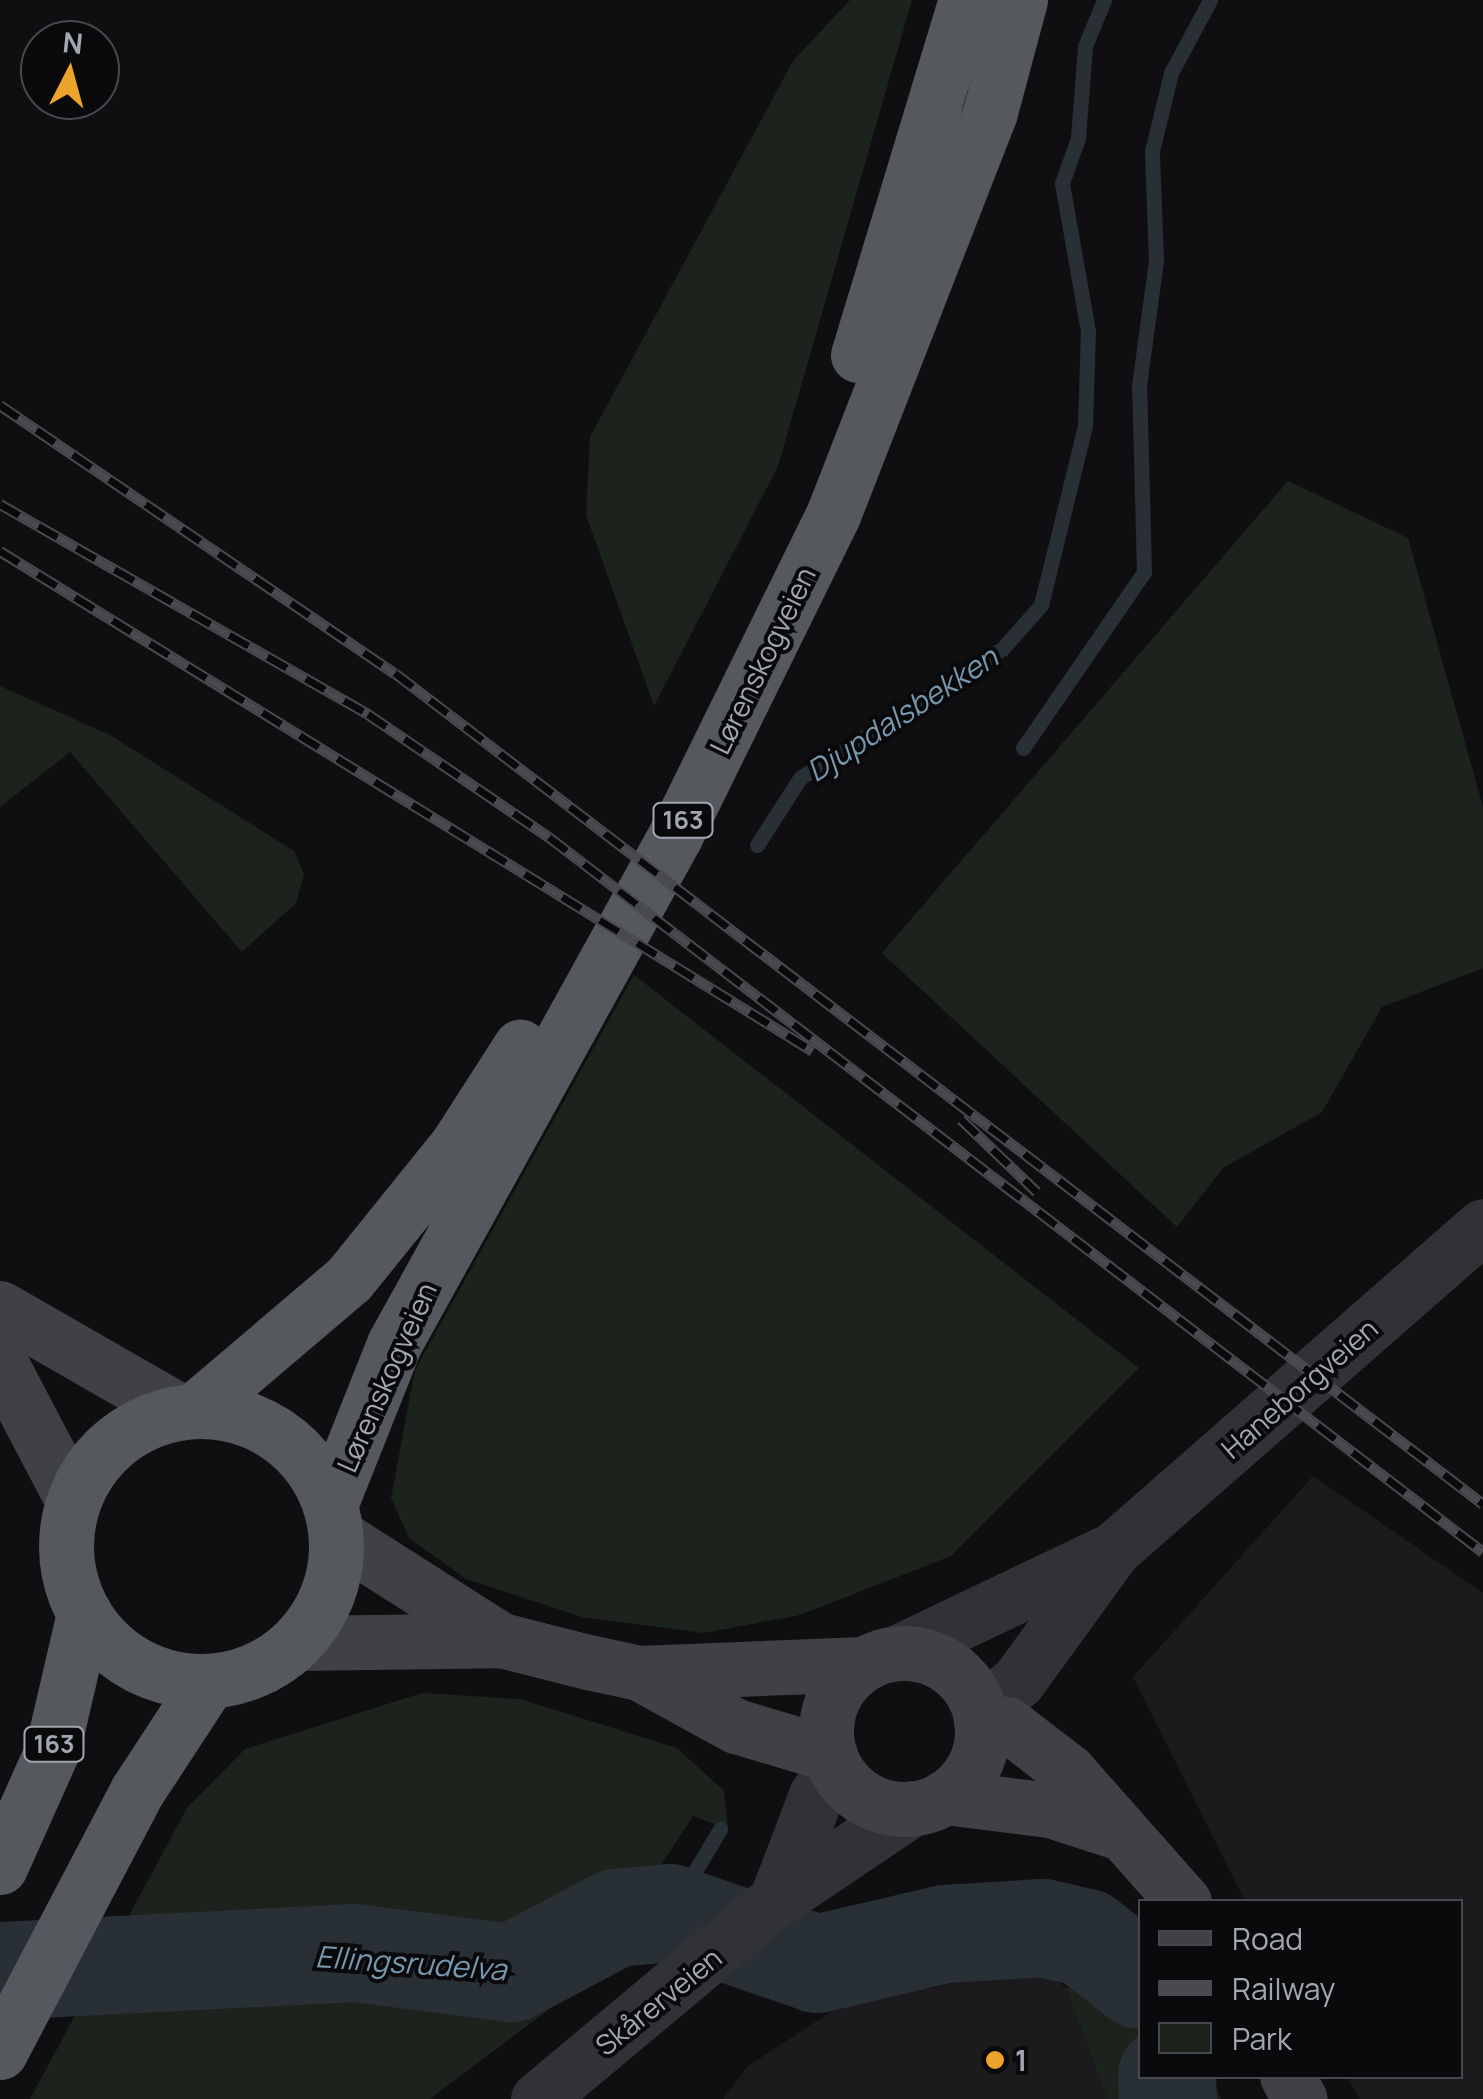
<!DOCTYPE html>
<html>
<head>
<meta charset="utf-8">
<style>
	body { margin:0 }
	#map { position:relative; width:1483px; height:2099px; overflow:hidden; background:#0f0f11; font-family:Manrope,sans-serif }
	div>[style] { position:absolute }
	.built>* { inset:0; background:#1b1b1e }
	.green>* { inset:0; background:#1c231c }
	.stream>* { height:15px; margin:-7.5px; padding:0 7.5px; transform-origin:7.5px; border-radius:7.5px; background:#283036 }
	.river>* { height:98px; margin:-49px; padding:0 49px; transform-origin:49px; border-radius:49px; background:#283036 }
	.tertiary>* { height:55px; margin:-27.5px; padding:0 27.5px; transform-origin:27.5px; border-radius:27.5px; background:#303235 }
	.secondary>* { height:55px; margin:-27.5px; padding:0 27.5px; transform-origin:27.5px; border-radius:27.5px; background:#3f4145 }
	.secondary>.ring { margin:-27.5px; padding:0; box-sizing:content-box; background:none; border:55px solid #3f4145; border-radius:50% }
	.trunk>* { height:55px; margin:-27.5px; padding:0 27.5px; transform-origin:27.5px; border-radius:27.5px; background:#55585d }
	.trunk>.ring { margin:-27.5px; padding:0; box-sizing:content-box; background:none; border:55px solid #55585d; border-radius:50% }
	.rail>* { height:11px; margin-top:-5.5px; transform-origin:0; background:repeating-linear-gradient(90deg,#0a0a0c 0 22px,#484a4e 0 44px); box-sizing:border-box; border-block:2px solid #484a4e }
	.dots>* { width:28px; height:28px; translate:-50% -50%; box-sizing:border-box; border:5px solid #0a0a0c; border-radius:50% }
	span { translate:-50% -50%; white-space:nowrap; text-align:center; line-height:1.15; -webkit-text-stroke:8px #0a0a0c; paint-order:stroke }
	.shield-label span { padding:2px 8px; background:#0a0a0c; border:2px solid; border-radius:8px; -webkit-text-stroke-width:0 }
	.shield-label { font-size:25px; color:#a1a7b1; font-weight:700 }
	.street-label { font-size:28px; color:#a1a7b1 }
	.poi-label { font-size:28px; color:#a1a7b1; font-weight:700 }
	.left { translate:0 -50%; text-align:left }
	.water-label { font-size:30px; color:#7896ac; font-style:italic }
	.legend { position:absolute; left:1138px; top:1899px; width:325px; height:180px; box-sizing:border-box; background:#0a0a0c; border:2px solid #46494e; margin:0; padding:12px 18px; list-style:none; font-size:30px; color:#a1a7b1 }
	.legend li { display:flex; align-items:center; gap:20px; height:50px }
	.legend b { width:50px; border:2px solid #46494e }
	.north { position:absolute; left:20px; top:20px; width:100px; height:100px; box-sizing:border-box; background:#0a0a0c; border:2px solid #46494e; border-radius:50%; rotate:6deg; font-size:28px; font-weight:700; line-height:40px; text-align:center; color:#a1a7b1 }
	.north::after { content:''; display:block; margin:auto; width:35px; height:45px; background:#eca32c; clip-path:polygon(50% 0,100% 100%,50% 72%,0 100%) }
</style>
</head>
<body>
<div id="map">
	<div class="built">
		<div style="clip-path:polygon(1313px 1476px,1483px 1593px,1483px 2099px,1360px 2099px,1347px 2077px,1460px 2076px,1460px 1902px,1245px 1901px,1133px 1677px)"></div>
		<div style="clip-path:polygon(1041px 1966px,1066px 1988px,1107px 2099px,723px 2099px,748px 2066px,840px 2006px)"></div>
	</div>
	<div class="green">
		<div style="clip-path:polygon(850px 0,912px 0,778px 466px,654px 706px,586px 515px,590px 437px,793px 61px)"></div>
		<div style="clip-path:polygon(1288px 481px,1408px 538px,1483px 807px,1483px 968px,1382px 1007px,1322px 1112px,1223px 1168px,1177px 1227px,882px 953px)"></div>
		<div style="clip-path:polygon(0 686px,110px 735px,294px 851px,304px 874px,296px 903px,242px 952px,70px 752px,0 807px)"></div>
		<div style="clip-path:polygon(634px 975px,1139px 1368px,951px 1556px,800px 1615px,703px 1633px,582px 1617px,466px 1579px,409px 1538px,391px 1498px,415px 1370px)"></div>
		<div style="clip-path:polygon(422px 1693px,520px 1699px,677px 1748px,724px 1791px,728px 1829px,693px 1816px,585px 1982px,430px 2099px,30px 2099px,187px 1808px,245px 1749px)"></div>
		<div style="clip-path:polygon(1140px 1956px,1140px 2076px,1211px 2077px,1221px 2099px,1107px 2099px,1066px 1988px)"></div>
	</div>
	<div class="stream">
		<div style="left:1023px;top:748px;width:214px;rotate:-55.5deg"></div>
		<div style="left:1144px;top:572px;width:186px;rotate:-91.5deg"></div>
		<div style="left:1139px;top:386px;width:126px;rotate:-82.3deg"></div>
		<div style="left:1156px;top:261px;width:110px;rotate:-92.1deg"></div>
		<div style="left:1152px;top:151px;width:80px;rotate:-76.3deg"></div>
		<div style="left:1171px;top:73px;width:83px;rotate:-61.9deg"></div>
		<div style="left:757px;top:845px;width:80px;rotate:-57.3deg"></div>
		<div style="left:800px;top:778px;width:241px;rotate:-32.6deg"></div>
		<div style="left:1003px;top:648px;width:57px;rotate:-48.5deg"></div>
		<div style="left:1041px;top:605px;width:184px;rotate:-76.2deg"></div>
		<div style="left:1085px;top:426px;width:95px;rotate:-88.2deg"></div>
		<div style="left:1088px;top:331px;width:150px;rotate:-100deg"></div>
		<div style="left:1062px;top:183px;width:48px;rotate:-70.4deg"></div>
		<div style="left:1078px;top:138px;width:92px;rotate:-85.6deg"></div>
		<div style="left:1085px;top:46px;width:50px;rotate:-67.6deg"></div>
		<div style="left:670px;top:1913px;width:98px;rotate:-59.2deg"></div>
	</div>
	<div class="river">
		<div style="left:0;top:1971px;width:355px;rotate:-2.9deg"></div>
		<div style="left:355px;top:1953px;width:158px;rotate:7.3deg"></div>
		<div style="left:512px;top:1973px;width:118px;rotate:-27.9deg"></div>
		<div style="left:616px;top:1918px;width:54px;rotate:-5.3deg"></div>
		<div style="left:670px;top:1913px;width:156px;rotate:19.1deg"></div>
		<div style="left:817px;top:1964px;width:131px;rotate:-13.2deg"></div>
		<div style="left:945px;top:1934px;width:98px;rotate:-3.5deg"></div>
		<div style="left:1043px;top:1928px;width:44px;rotate:13.1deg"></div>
		<div style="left:1086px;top:1938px;width:68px;rotate:37.9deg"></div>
		<div style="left:1167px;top:2076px;width:23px;rotate:88deg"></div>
	</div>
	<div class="tertiary">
		<div style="left:896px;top:1653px;width:242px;rotate:-25.5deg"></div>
		<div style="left:980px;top:1713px;width:50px;rotate:-40.1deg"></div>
		<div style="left:1018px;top:1681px;width:163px;rotate:-54deg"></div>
		<div style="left:1114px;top:1549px;width:490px;rotate:-41.2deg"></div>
		<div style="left:776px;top:1900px;width:112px;rotate:-69.1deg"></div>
		<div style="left:816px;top:1795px;width:31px;rotate:-53deg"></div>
		<div style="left:538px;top:2099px;width:310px;rotate:-39.9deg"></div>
		<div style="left:776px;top:1900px;width:165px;rotate:-33.9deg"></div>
	</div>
	<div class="secondary">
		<div style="left:0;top:1308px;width:209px;rotate:29.9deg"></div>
		<div style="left:0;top:1362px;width:157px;rotate:62.3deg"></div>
		<div style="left:336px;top:1535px;width:196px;rotate:32.5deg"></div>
		<div style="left:501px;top:1640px;width:90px;rotate:14.2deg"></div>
		<div style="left:588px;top:1662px;width:52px;rotate:12.2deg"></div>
		<div style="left:639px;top:1673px;width:225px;rotate:-2.3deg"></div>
		<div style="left:296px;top:1643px;width:205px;rotate:-0.8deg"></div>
		<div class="ring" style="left:826px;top:1653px;width:101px;height:101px"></div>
		<div style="left:639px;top:1673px;width:111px;rotate:28.7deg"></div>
		<div style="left:736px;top:1726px;width:98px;rotate:16.6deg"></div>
		<div style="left:981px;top:1721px;width:26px;rotate:7deg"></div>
		<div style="left:1007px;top:1724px;width:77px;rotate:37.6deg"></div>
		<div style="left:1068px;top:1771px;width:175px;rotate:48.5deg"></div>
		<div style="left:945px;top:1797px;width:106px;rotate:7.1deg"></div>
		<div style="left:1050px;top:1810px;width:71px;rotate:17.9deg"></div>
		<div style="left:1287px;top:2076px;width:26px;rotate:61deg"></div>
	</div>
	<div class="trunk">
		<div style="left:858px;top:355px;width:371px;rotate:-73.1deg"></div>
		<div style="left:195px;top:1410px;width:202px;rotate:-40.4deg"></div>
		<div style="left:349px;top:1279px;width:172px;rotate:-51.1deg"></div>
		<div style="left:457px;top:1145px;width:117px;rotate:-57.3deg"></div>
		<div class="ring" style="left:66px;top:1411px;width:215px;height:215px"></div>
		<div style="left:330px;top:1505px;width:173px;rotate:-68.3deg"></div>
		<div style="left:394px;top:1344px;width:581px;rotate:-61.05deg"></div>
		<div style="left:675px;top:836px;width:358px;rotate:-63.8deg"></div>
		<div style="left:833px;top:515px;width:433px;rotate:-68.7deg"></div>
		<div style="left:990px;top:112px;width:116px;rotate:-75deg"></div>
		<div style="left:0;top:1867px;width:127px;rotate:-65.9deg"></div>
		<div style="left:52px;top:1751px;width:142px;rotate:-76.9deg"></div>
		<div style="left:0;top:2052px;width:295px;rotate:-62.3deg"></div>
		<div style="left:137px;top:1791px;width:131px;rotate:-56.8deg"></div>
	</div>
	<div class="rail">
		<div style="left:0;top:405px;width:477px;rotate:34.2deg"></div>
		<div style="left:395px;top:673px;width:1369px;rotate:37.37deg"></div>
		<div style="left:0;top:504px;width:424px;rotate:29.7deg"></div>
		<div style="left:368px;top:714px;width:219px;rotate:34.2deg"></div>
		<div style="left:549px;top:837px;width:1176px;rotate:37.43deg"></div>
		<div style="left:0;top:551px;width:954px;rotate:31.59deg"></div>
		<div style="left:961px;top:1119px;width:105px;rotate:43.8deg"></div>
	</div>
	<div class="dots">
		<div style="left:995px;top:2060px;background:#eca32c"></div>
	</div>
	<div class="shield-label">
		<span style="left:683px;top:820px">163</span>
		<span style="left:54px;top:1744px">163</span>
	</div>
	<div class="street-label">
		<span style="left:762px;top:660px;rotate:-64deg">Lørenskogveien</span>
		<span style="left:386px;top:1377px;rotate:-66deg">Lørenskogveien</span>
		<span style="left:1299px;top:1388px;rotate:-41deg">Haneborgveien</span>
		<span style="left:658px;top:2001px;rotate:-39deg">Skårerveien</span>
	</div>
	<div class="poi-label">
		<span class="left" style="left:1015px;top:2060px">1</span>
	</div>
	<div class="water-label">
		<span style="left:902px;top:714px;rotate:-33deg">Djupdalsbekken</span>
		<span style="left:411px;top:1963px;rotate:4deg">Ellingsrudelva</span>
	</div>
	<ul class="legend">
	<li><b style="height:12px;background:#3f4145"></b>Road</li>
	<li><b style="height:12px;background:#484a4e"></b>Railway</li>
	<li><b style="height:28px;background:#1c231c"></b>Park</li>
	</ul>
	<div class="north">N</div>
</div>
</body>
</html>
